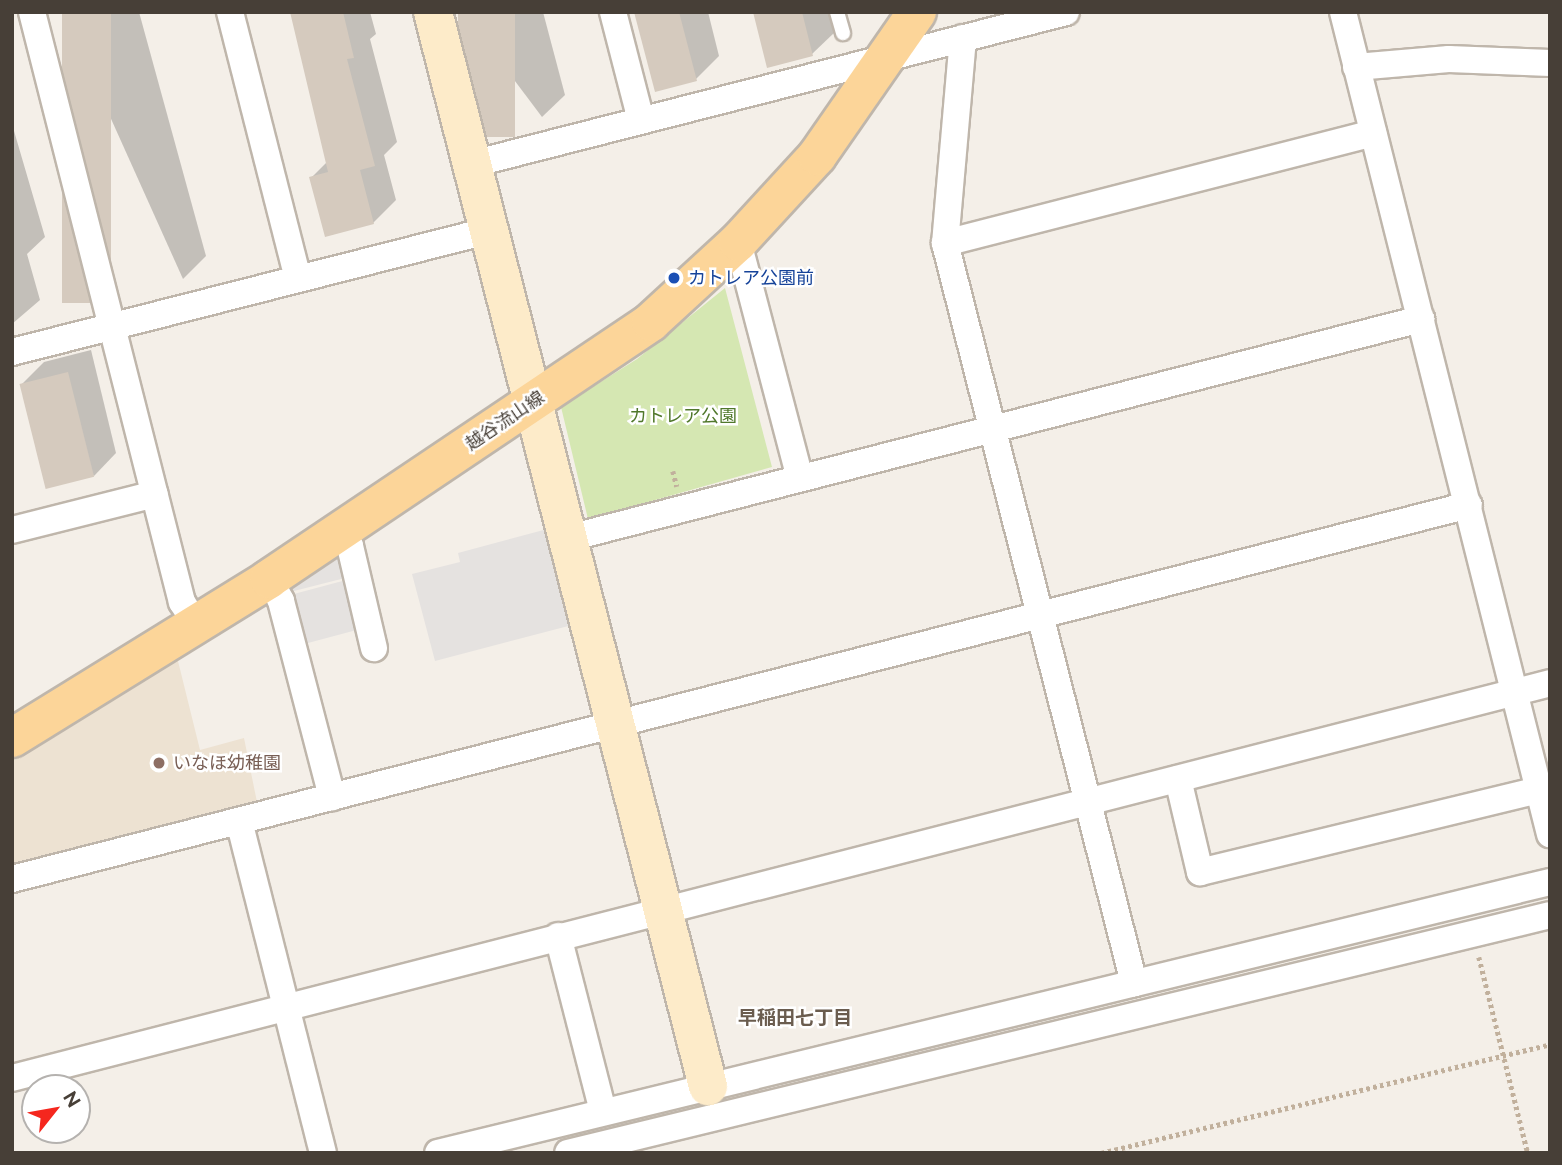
<!DOCTYPE html>
<html>
<head>
<meta charset="utf-8">
<style>
	body { margin:0 }
	#map { position:relative; width:1562px; height:1165px; overflow:hidden; background:#f4efe8; font-family:Raleway,"Noto Sans JP",sans-serif }
	div>[style] { position:absolute }
	.education>* { inset:0; background:#ede2d2 }
	.green>* { inset:0; background:#d5e7b2 }
	.parking>* { inset:0; background:#e5e2e0; transform-origin:0 0 }
	.shadow>* { inset:0; background:#0003 }
	.building>* { inset:0; background:#d5cabe; transform-origin:0 0 }
	.path>* { height:4.5px; margin-top:-2.25px; transform-origin:0; background:repeating-linear-gradient(90deg,#c1b09c 0 3.5px,transparent 0 7px) }
	.roads { filter:drop-shadow(2px 0 #bfb6ab) drop-shadow(-2px 0 #bfb6ab) drop-shadow(0 2px #bfb6ab) drop-shadow(0 -2px #bfb6ab) }
	.lane>* { height:14px; margin:-7px; padding:0 7px; transform-origin:7px; border-radius:7px; background:#fff }
	.street>* { height:26px; margin:-13px; padding:0 13px; transform-origin:13px; border-radius:13px; background:#fff }
	.secondary>* { height:38px; margin:-19px; padding:0 19px; transform-origin:19px; border-radius:19px; background:#fdebc9 }
	.primary>* { height:38px; margin:-19px; padding:0 19px; transform-origin:19px; border-radius:19px; background:#fcd599 }
	.dots>* { width:19px; height:19px; translate:-50% -50%; box-sizing:border-box; border:4px solid #fff; border-radius:50% }
	span { translate:-50% -50%; white-space:nowrap; text-align:center; line-height:1.15; -webkit-text-stroke:5px #fff; paint-order:stroke }
	.transit-label { font-size:18px; color:#164399 }
	.left { translate:0 -50%; text-align:left }
	.park-label { font-size:18px; color:#50782b }
	.street-label { font-size:18px; color:#473f37 }
	.education-label { font-size:18px; color:#785e54 }
	.neighbourhood-label { font-size:19px; color:#6a5c4e; font-weight:700 }
	.frame { position:absolute; inset:0; border:14px solid #473f37; pointer-events:none }
	.north { position:absolute; left:21px; top:1074px; width:70px; height:70px; box-sizing:border-box; background:#fff; border:2px solid #b5b2af; border-radius:50%; rotate:59deg; font-size:19px; font-weight:700; line-height:28px; text-align:center; color:#473f37 }
	.north::after { content:''; display:block; margin:auto; width:24px; height:32px; background:#f5271e; clip-path:polygon(50% 0,100% 100%,50% 72%,0 100%) }
</style>
</head>
<body>
<div id="map">
	<div class="education">
		<div style="clip-path:polygon(177px 657px,200px 750px,244px 738px,258px 807px,12px 870px,12px 758px)"></div>
	</div>
	<div class="green">
		<div style="clip-path:polygon(725px 288px,772px 467px,588px 519px,561px 407px,637px 359px)"></div>
	</div>
	<div class="parking">
		<div style="clip-path:polygon(551px 528px,576px 624px,435px 661px,412px 574px,460px 562px,458px 553px)"></div>
		<div style="clip-path:polygon(341px 546px,349px 577px,290px 592px,294px 577px)"></div>
		<div style="left:350px;top:579px;width:51px;height:63px;rotate:75deg"></div>
	</div>
	<div class="shadow">
		<div style="clip-path:polygon(63px 12px,139px 12px,206px 256px,183px 279px)"></div>
		<div style="clip-path:polygon(291px 12px,370px 12px,376px 34px,370px 39px,397px 142px,384px 155px,396px 200px,373px 223px,311px 178px,327px 162px)"></div>
		<div style="clip-path:polygon(463px 12px,543px 12px,565px 95px,542px 117px)"></div>
		<div style="clip-path:polygon(635px 12px,708px 12px,719px 56px,696px 79px,656px 90px)"></div>
		<div style="clip-path:polygon(754px 12px,830px 12px,835px 32px,812px 54px)"></div>
		<div style="clip-path:polygon(12px 124px,45px 237px,27px 254px,40px 300px,12px 324px)"></div>
		<div style="clip-path:polygon(91px 350px,116px 453px,94px 476px,21px 385px,44px 362px)"></div>
	</div>
	<div class="building">
		<div style="left:62px;top:12px;width:49px;height:291px"></div>
		<div style="clip-path:polygon(290px 12px,343px 12px,354px 58px,347px 59px,375px 166px,360px 170px,374px 224px,325px 237px,309px 177px,328px 172px)"></div>
		<div style="left:458px;top:12px;width:57px;height:125px"></div>
		<div style="clip-path:polygon(634px 12px,679px 12px,697px 81px,655px 92px)"></div>
		<div style="clip-path:polygon(753px 12px,802px 12px,813px 56px,767px 68px)"></div>
		<div style="left:68px;top:372px;width:108px;height:50px;rotate:76deg"></div>
	</div>
	<div class="path">
		<div style="left:673px;top:471px;width:16px;rotate:76deg"></div>
		<div style="left:1479px;top:957px;width:202px;rotate:76deg"></div>
		<div style="left:1101px;top:1153px;width:462px;rotate:-13.6deg"></div>
	</div>
	<div class="roads">
		<div class="lane">
			<div style="left:837px;top:12px;width:22px;rotate:74deg"></div>
		</div>
		<div class="street">
			<div style="left:32px;top:12px;width:609px;rotate:75.74deg"></div>
			<div style="left:182px;top:602px;width:28px;rotate:58deg"></div>
			<div style="left:230px;top:12px;width:275px;rotate:75.7deg"></div>
			<div style="left:613px;top:12px;width:112px;rotate:75.5deg"></div>
			<div style="left:1343px;top:12px;width:848px;rotate:75.87deg"></div>
			<div style="left:963px;top:38px;width:206px;rotate:95deg"></div>
			<div style="left:945px;top:243px;width:764px;rotate:75.67deg"></div>
			<div style="left:1356px;top:67px;width:93px;rotate:-4.9deg"></div>
			<div style="left:1449px;top:59px;width:101px;rotate:2.3deg"></div>
			<div style="left:472px;top:164px;width:613px;rotate:-14.35deg"></div>
			<div style="left:738px;top:242px;width:244px;rotate:75.3deg"></div>
			<div style="left:945px;top:243px;width:442px;rotate:-14.4deg"></div>
			<div style="left:12px;top:352px;width:491px;rotate:-14.3deg"></div>
			<div style="left:12px;top:530px;width:147px;rotate:-14.1deg"></div>
			<div style="left:340px;top:531px;width:18px;rotate:56deg"></div>
			<div style="left:350px;top:546px;width:105px;rotate:76.8deg"></div>
			<div style="left:569px;top:538px;width:880px;rotate:-14.42deg"></div>
			<div style="left:269px;top:579px;width:25px;rotate:61deg"></div>
			<div style="left:281px;top:601px;width:203px;rotate:75.4deg"></div>
			<div style="left:1178px;top:779px;width:96px;rotate:76.7deg"></div>
			<div style="left:1200px;top:872px;width:349px;rotate:-13.6deg"></div>
			<div style="left:239px;top:821px;width:342px;rotate:75.8deg"></div>
			<div style="left:12px;top:879px;width:1504px;rotate:-14.4deg"></div>
			<div style="left:558px;top:936px;width:181px;rotate:75.6deg"></div>
			<div style="left:12px;top:1078px;width:1588px;rotate:-14.4deg"></div>
			<div style="left:438px;top:1153px;width:1145px;rotate:-13.7deg"></div>
			<div style="left:568px;top:1153px;width:1010px;rotate:-13.62deg"></div>
		</div>
		<div class="secondary">
			<div style="left:433px;top:12px;width:1109px;rotate:75.64deg"></div>
		</div>
		<div class="primary">
			<div style="left:12px;top:738px;width:302px;rotate:-31.7deg"></div>
			<div style="left:269px;top:579px;width:460px;rotate:-33.9deg"></div>
			<div style="left:651px;top:322px;width:118px;rotate:-42.6deg"></div>
			<div style="left:738px;top:242px;width:117px;rotate:-47.4deg"></div>
			<div style="left:817px;top:156px;width:175px;rotate:-55.2deg"></div>
		</div>
	</div>
	<div class="dots">
		<div style="left:674px;top:278px;background:#1a4fb4"></div>
		<div style="left:159px;top:763px;background:#8d6e63"></div>
	</div>
	<div class="transit-label">
		<span class="left" style="left:688px;top:278px">カトレア公園前</span>
	</div>
	<div class="park-label">
		<span style="left:683px;top:416px">カトレア公園</span>
	</div>
	<div class="street-label">
		<span style="left:505px;top:421px;rotate:-34deg">越谷流山線</span>
	</div>
	<div class="education-label">
		<span class="left" style="left:173px;top:763px">いなほ幼稚園</span>
	</div>
	<div class="neighbourhood-label">
		<span style="left:795px;top:1018px">早稲田七丁目</span>
	</div>
	<div class="frame"></div>
	<div class="north">N</div>
</div>
</body>
</html>
